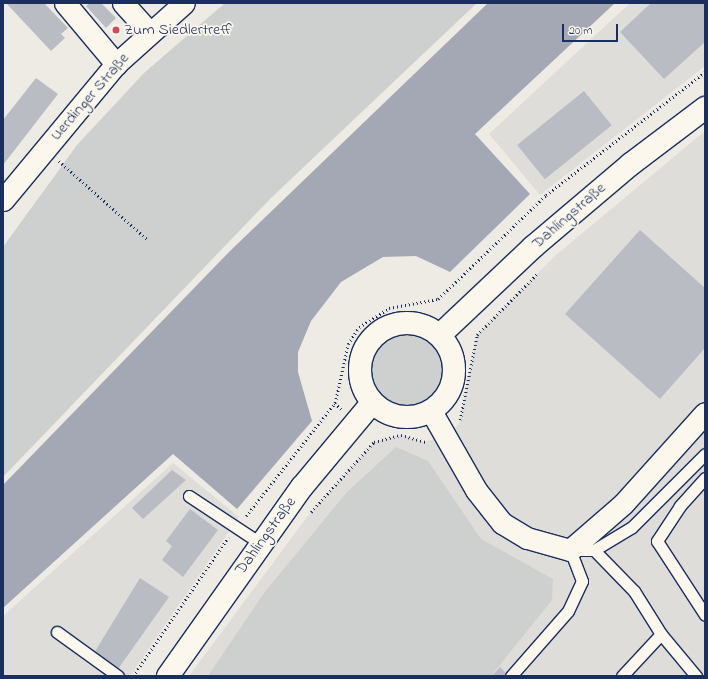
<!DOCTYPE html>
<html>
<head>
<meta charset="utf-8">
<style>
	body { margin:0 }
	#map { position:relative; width:708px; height:679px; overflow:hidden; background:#eeebe4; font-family:"Indie Flower",sans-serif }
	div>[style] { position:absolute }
	.built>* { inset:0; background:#deddda }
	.green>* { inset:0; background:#cecfcf }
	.round { border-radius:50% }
	.water>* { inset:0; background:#a3a8b4 }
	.building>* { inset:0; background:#b9bcc3; transform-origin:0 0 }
	.path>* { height:2.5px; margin-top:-1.25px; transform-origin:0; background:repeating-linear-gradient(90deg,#1b2f5e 0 1px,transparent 0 4px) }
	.roads { filter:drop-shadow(1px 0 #1b2f5e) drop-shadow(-1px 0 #1b2f5e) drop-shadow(0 1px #1b2f5e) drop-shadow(0 -1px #1b2f5e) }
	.service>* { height:11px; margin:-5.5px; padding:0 5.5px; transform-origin:5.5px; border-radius:5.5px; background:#fbf7ec }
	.minor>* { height:21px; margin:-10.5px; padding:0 10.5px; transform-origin:10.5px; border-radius:10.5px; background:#fbf7ec }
	.tertiary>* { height:22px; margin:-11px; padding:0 11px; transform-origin:11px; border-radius:11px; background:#fbf7ec }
	.tertiary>.ring { margin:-11px; padding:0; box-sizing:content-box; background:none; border:22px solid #fbf7ec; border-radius:50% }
	.dots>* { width:11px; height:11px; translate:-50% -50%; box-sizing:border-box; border:2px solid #fbf7ec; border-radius:50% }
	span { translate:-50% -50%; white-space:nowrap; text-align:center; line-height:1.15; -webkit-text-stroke:3.5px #fbf7ec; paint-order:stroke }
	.poi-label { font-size:16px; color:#1b2f5e }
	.left { translate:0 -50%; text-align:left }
	.street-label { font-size:16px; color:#1b2f5e }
	.frame { position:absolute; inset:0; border:4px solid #1b2f5e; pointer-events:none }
	.scale { position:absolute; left:562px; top:24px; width:56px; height:18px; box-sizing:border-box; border:2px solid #1b2f5e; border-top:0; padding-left:5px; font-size:12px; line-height:14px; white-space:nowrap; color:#1b2f5e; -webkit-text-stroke:3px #fbf7ec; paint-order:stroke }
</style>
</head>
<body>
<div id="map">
	<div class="built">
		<div style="clip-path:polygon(630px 3px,705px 3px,705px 66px,540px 195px,489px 134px)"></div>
		<div style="clip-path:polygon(705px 131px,705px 676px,189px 676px,307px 517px,374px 442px,401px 435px,424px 442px,445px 436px,459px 424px,477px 335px,556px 255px)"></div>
		<div style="clip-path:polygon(173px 463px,239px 517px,130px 676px,3px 676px,3px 616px)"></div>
	</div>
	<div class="green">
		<div style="clip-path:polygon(225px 3px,477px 3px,271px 198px,3px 477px,3px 247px,77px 145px,144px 73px)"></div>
		<div class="round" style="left:371px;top:333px;width:72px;height:72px"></div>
		<div style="clip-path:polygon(396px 447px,428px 461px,481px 539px,553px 579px,552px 600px,491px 676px,208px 676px,264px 593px,347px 492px)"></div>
	</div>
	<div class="water">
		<div style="clip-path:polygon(488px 3px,615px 3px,475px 134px,530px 194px,450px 272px,416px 256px,383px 257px,341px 282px,311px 321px,298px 352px,298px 372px,312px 421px,237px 509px,173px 454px,3px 608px,3px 485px,230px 251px)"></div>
	</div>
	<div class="building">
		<div style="clip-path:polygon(6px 3px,44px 3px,68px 28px,61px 34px,65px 38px,51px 51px)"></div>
		<div style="clip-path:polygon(90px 3px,101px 3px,116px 18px,106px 28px,86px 6px)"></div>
		<div style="clip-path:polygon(651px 3px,705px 3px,705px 42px,664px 79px,620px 32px)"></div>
		<div style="clip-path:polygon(36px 78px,58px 94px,3px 165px,3px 120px)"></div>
		<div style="left:584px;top:91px;width:44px;height:86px;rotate:51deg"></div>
		<div style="clip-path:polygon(640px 230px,705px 288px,705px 348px,660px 399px,565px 314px)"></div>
		<div style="clip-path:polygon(172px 470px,186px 480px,143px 519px,132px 508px)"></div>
		<div style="clip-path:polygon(190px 509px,218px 530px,183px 577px,162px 560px,172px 546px,166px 541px)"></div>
		<div style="clip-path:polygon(140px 578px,169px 597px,118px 669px,94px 653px)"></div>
		<div style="clip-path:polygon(500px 667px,509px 676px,492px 676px)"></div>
	</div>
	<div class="path">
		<div style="left:59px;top:161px;width:119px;rotate:41.6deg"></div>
		<div style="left:335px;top:403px;width:10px;rotate:45deg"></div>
		<div style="left:460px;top:420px;width:87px;rotate:-78.7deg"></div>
		<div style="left:477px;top:335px;width:88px;rotate:-45.5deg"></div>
		<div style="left:311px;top:512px;width:94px;rotate:-48deg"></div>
		<div style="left:374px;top:442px;width:28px;rotate:-15deg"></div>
		<div style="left:401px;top:435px;width:26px;rotate:16deg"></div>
		<div style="left:246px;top:516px;width:144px;rotate:-51.8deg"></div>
		<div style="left:335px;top:403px;width:60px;rotate:-77.6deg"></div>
		<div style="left:348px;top:344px;width:20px;rotate:-57deg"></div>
		<div style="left:359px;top:327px;width:36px;rotate:-32deg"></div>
		<div style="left:389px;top:308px;width:50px;rotate:-10.4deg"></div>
		<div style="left:438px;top:299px;width:150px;rotate:-43.9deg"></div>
		<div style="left:546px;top:195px;width:201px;rotate:-37.7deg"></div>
		<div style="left:133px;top:676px;width:168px;rotate:-55.5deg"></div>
	</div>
	<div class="roads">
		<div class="service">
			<div style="left:705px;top:478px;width:38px;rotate:132deg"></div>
			<div style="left:680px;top:506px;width:42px;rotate:123.3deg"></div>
			<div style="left:657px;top:541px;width:88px;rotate:57deg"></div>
			<div style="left:189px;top:496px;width:85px;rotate:33.5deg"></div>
			<div style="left:594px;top:550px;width:57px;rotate:45.7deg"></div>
			<div style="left:634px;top:591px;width:51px;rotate:57.9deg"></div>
			<div style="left:661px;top:634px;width:55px;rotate:50.2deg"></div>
			<div style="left:57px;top:632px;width:75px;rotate:35.8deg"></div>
			<div style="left:511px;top:676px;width:86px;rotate:-48.8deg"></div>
			<div style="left:568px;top:611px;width:33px;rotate:-65deg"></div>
			<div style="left:582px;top:581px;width:33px;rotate:-111deg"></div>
			<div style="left:570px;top:550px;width:24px"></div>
			<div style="left:594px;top:550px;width:44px;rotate:-31.2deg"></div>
			<div style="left:632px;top:527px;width:103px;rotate:-45deg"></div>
			<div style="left:622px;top:676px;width:57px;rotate:-47.1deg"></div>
		</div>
		<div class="minor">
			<div style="left:65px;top:3px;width:80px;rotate:50.1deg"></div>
			<div style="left:123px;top:3px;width:40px;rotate:48deg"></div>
			<div style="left:3px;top:200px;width:177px;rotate:-50.3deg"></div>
			<div style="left:116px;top:64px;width:91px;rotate:-41.9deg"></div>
			<div style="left:431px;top:411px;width:91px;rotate:60.3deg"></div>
			<div style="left:476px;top:490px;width:42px;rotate:51.8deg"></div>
			<div style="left:502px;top:523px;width:29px;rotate:31deg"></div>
			<div style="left:527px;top:538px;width:45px;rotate:15.6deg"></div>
			<div style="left:570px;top:550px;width:70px;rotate:-41deg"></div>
			<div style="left:623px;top:504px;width:122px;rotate:-48deg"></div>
		</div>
		<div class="tertiary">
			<div class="ring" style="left:360px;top:323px;width:72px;height:72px"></div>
			<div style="left:441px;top:334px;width:127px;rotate:-43.4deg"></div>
			<div style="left:533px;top:247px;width:128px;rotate:-40.3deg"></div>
			<div style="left:631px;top:164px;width:93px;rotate:-37.1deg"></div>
			<div style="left:168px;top:676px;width:232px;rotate:-54.7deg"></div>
			<div style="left:302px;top:487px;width:109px;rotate:-50.2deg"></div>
		</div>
	</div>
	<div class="dots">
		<div style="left:116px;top:30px;background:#d1495b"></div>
	</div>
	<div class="poi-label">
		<span class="left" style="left:124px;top:30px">Zum Siedlertreff</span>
	</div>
	<div class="street-label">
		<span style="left:90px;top:97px;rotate:-49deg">Uerdinger Straße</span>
		<span style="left:569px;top:216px;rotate:-41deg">Dahlingstraße</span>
		<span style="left:266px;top:536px;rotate:-54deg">Dahlingstraße</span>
	</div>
	<div class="frame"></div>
	<div class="scale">20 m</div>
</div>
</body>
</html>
